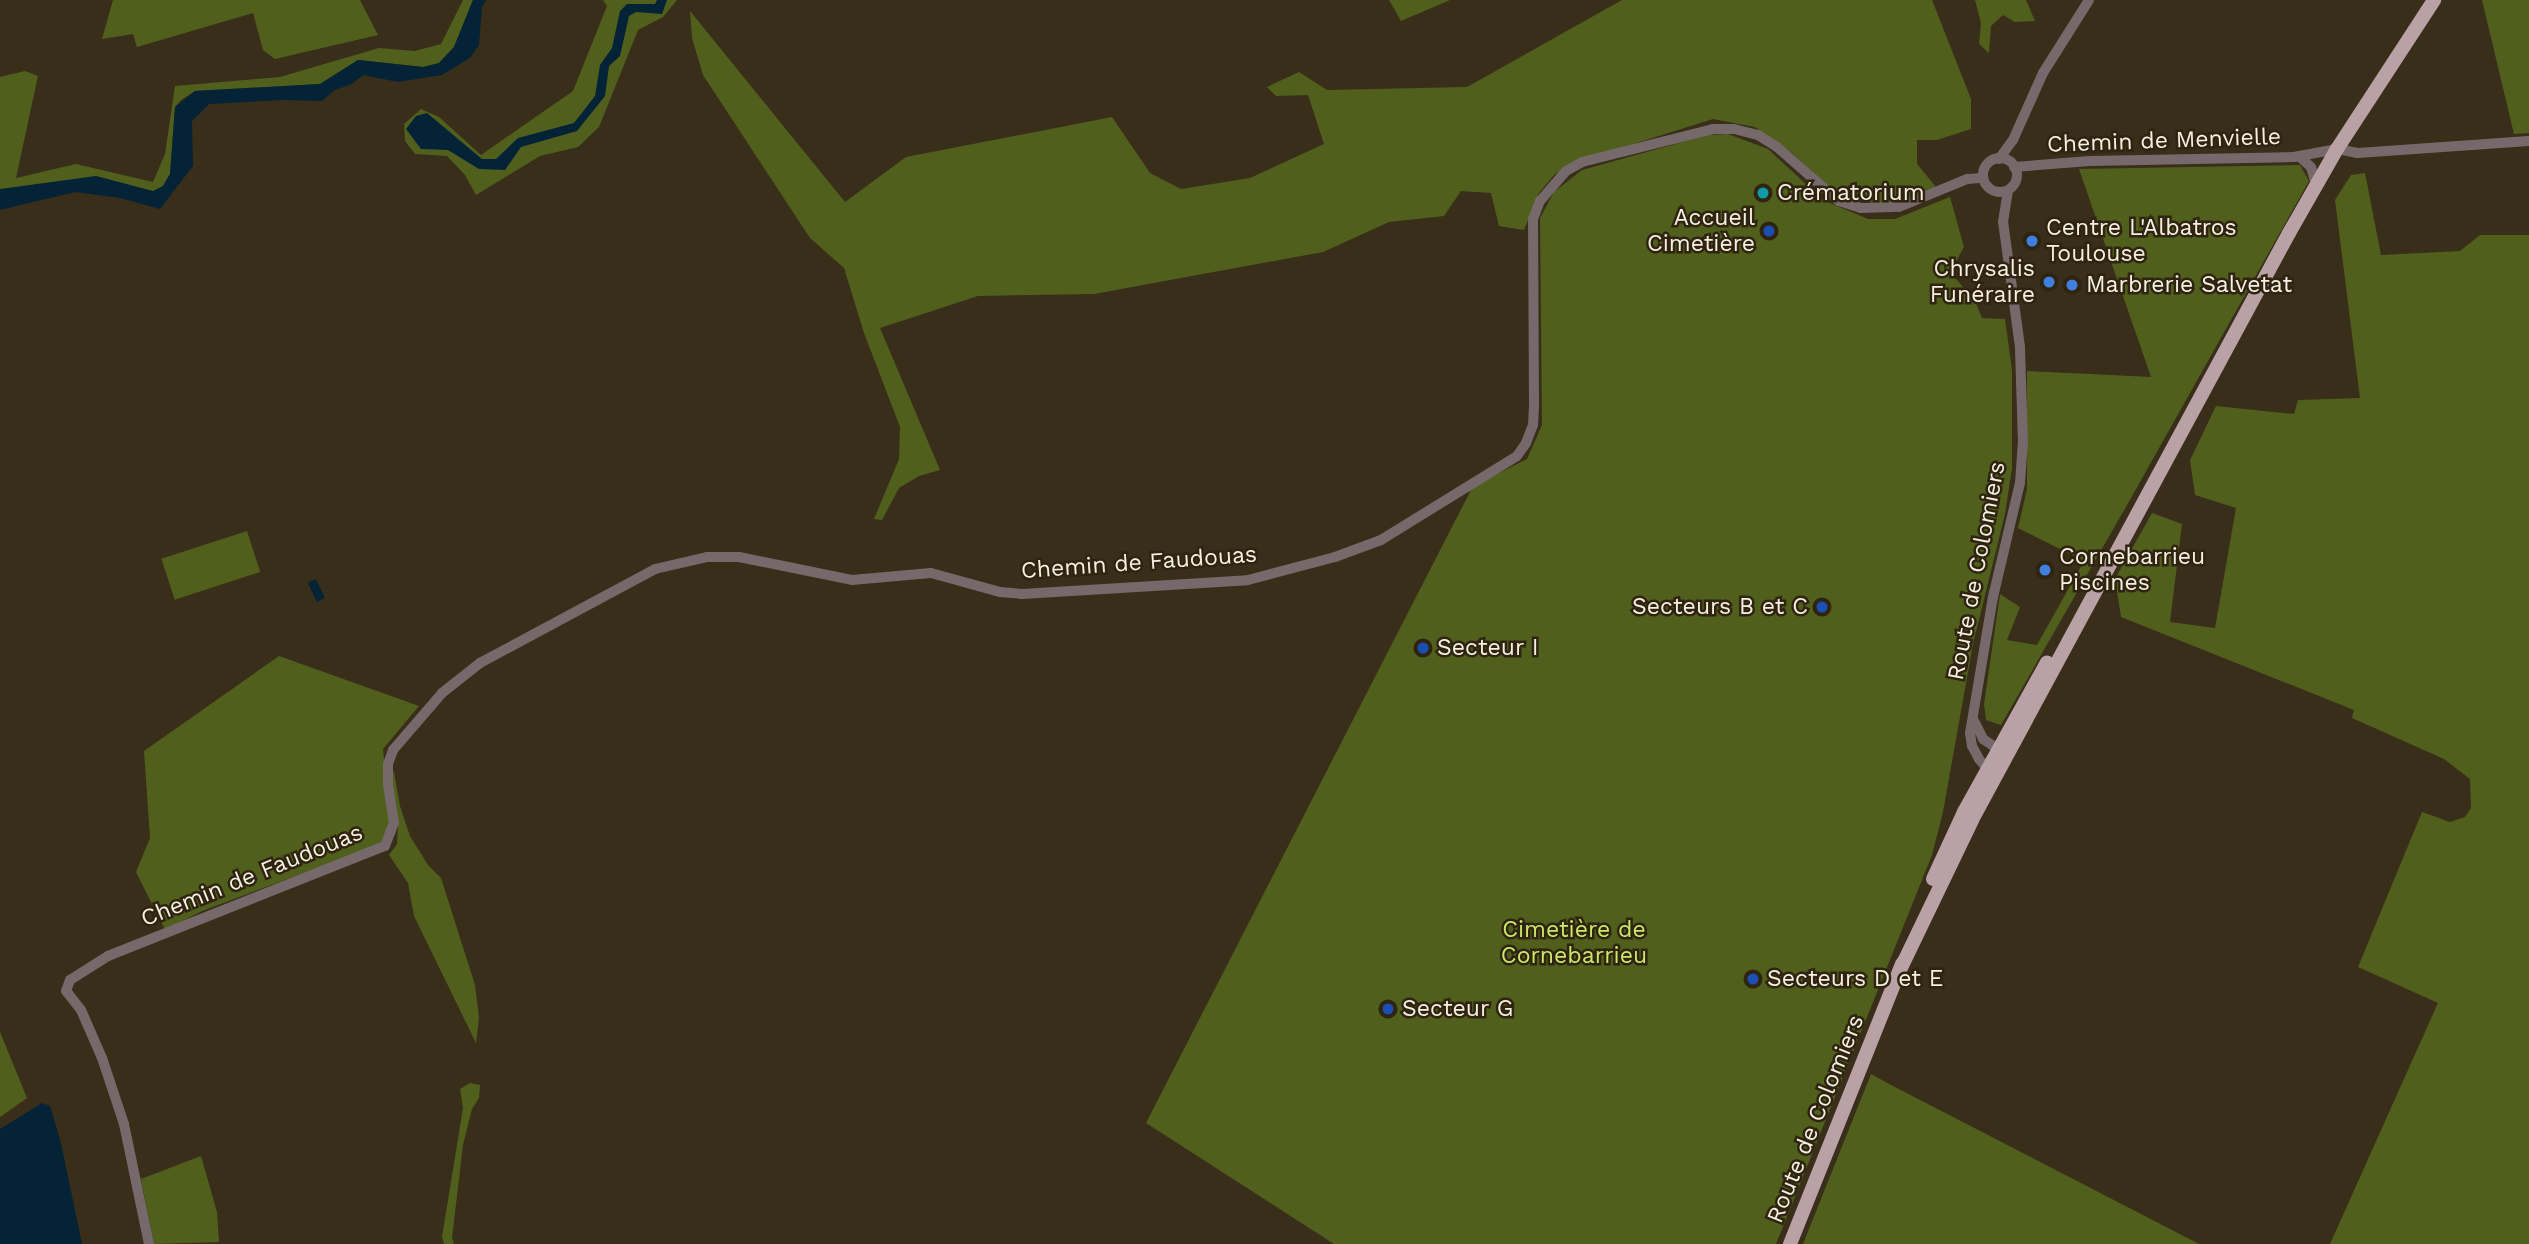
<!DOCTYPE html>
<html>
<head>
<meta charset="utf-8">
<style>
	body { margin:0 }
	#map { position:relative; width:2529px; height:1244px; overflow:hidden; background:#392e1a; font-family:"Work Sans",sans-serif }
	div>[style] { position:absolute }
	.green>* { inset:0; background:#515f1d; transform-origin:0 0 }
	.water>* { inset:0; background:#042336; transform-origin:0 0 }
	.minor>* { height:10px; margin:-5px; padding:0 5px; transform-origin:5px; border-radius:5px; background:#75696b }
	.minor>.ring { margin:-5px; padding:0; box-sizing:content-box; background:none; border:10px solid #75696b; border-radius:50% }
	.major>* { height:14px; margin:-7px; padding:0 7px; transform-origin:7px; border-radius:7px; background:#baa1a5 }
	.dots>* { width:19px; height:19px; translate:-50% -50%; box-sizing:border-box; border:4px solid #2e2410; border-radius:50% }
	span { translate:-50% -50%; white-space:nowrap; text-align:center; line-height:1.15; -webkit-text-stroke:5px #2e2410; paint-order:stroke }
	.street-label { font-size:23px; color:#f6f0e3 }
	.poi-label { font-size:23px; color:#f6f0e3 }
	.left { translate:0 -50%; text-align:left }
	.right { translate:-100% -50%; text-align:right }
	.park-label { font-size:23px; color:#cbe869 }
</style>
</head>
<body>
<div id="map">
	<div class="green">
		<div style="clip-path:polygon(113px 0,360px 0,378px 35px,275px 59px,263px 50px,253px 13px,137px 47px,133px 34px,102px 39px)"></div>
		<div style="clip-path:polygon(463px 0,473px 0,454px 47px,439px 63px,423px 67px,358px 60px,320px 84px,195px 91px,181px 100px,175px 107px,170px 174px,163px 186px,151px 195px,89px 181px,0 193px,0 77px,25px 71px,38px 76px,16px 178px,76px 164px,153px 182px,165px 154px,175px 86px,280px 77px,379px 48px,415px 51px,441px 44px)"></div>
		<div style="clip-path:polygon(603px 0,677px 0,663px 17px,638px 30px,599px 127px,578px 147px,540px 156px,476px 195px,465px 175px,447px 156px,415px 154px,405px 141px,404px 124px,421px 109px,439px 117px,481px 155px,573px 91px,607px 6px)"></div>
		<div style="clip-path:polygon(1389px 0,1450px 0,1401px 21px)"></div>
		<div style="clip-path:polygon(1622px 0,1932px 0,1971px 99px,1971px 129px,1937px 140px,1917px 140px,1917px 164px,1936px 187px,1908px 199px,1881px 204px,1849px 198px,1825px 183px,1792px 153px,1755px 127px,1713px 119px,1579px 161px,1555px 174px,1539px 193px,1524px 230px,1499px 226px,1491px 193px,1461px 191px,1444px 216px,1389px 222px,1323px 252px,1094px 294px,978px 296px,880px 328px,940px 470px,919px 476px,899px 488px,882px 520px,874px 519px,899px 459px,900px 427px,864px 333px,844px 268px,810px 238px,703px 75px,692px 38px,690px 11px,845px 202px,906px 157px,1112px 117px,1150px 173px,1181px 189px,1250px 178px,1324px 144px,1308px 95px,1276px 96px,1267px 87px,1299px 72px,1327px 90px,1467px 87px)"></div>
		<div style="clip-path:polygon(1975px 0,2026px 0,2035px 21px,2015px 22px,2003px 15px,1991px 26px,1989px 53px,1979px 44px,1981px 23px)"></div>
		<div style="clip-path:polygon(2482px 0,2529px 0,2529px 133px,2514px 134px)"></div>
		<div style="clip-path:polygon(1728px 134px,1768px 149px,1823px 200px,1868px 219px,1895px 219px,1950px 197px,1964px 247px,1950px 272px,1975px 301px,1982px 318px,2005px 319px,2012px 370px,2012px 468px,2005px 514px,1973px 644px,1943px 812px,1932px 855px,1776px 1244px,1334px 1244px,1146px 1123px,1473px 486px,1527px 459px,1542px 425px,1540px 218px,1554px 192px,1582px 170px,1708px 135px)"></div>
		<div style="clip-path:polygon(2300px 165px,2309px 181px,2131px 498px,2001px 725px,1986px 720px,1984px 704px,2000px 594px,2020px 607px,2007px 640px,2037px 645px,2084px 561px,2018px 528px,2027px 489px,2027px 371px,2151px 377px,2079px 169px)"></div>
		<div style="clip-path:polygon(2365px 173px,2381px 255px,2460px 251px,2480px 235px,2529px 235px,2529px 1244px,2330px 1244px,2438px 1003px,2358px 967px,2422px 812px,2450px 822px,2465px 817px,2471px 808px,2470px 779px,2444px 759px,2352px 718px,2354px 710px,2121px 617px,2115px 579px,2152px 513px,2182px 524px,2170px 622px,2215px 628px,2236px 508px,2195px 495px,2190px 460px,2216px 406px,2294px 414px,2298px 400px,2360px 398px,2335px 200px,2351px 175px)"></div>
		<div style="left:247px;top:531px;width:43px;height:90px;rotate:72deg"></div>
		<div style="clip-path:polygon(279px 656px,419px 706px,383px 749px,390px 817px,388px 831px,379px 845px,202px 911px,165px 930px,136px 872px,150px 838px,144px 751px)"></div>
		<div style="clip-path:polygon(394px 772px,400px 806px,410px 836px,428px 865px,441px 878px,475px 985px,479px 1018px,476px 1043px,414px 916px,408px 883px,389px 855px,397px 844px,398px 825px,390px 774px)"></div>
		<div style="clip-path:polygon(0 1032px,27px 1098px,0 1117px)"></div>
		<div style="clip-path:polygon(1871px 1074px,1891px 1085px,2199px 1244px,1803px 1244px)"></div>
		<div style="clip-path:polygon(470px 1083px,480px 1085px,479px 1098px,472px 1109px,463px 1145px,452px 1238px,454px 1244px,444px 1244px,442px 1237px,463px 1108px,460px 1089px)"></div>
		<div style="clip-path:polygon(201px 1156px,217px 1212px,219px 1242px,154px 1244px,141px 1179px)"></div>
	</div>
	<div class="water">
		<div style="clip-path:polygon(473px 0,486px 0,482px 7px,479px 45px,470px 58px,442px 75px,398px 82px,363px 75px,352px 84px,335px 90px,322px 101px,281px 100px,209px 104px,192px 121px,193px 166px,160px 209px,120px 198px,75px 192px,0 210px,0 189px,96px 176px,153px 191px,163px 186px,170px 174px,175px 107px,195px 91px,320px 84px,358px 60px,423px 67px,439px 63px,454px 47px)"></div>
		<div style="clip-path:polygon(657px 0,667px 0,662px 14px,636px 12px,629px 16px,620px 56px,609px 66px,605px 96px,577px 131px,521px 147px,505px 170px,479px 169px,448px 150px,421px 149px,406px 129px,416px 116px,427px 113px,482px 159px,496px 159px,518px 138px,574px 123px,595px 96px,600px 65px,612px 48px,620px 11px,627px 4px,655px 4px)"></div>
		<div style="left:316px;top:579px;width:21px;height:9px;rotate:65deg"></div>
		<div style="clip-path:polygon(42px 1103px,50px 1106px,61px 1143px,82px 1244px,0 1244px,0 1129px)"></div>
	</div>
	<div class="minor">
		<div class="ring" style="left:1983px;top:158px;width:24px;height:24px"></div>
		<div style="left:1999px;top:159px;width:24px;rotate:-54deg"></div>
		<div style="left:2013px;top:140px;width:73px;rotate:-65.9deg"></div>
		<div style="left:2043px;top:73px;width:86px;rotate:-57.8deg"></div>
		<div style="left:2302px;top:159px;width:12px;rotate:42deg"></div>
		<div style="left:2311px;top:167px;width:18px;rotate:74deg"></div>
		<div style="left:2014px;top:167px;width:76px;rotate:-4.5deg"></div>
		<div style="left:2090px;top:161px;width:204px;rotate:-1.1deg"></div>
		<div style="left:2294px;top:157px;width:44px;rotate:-10.5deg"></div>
		<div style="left:2337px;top:149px;width:21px;rotate:11deg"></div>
		<div style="left:2358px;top:153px;width:171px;rotate:-4deg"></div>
		<div style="left:1973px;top:719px;width:22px;rotate:63deg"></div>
		<div style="left:1983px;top:739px;width:18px;rotate:34deg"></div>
		<div style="left:1998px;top:749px;width:7px;rotate:82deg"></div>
		<div style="left:1993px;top:767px;width:8px;rotate:-173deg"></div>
		<div style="left:1985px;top:766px;width:9px;rotate:-131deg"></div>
		<div style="left:1979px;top:759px;width:15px;rotate:-118deg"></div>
		<div style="left:1972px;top:746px;width:13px;rotate:-99deg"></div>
		<div style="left:1970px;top:733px;width:138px;rotate:-80.4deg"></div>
		<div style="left:1993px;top:597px;width:117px;rotate:-76.7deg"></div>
		<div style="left:2020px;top:483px;width:39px;rotate:-86deg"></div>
		<div style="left:2023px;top:444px;width:97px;rotate:-91.8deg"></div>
		<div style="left:2020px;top:347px;width:126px;rotate:-97.7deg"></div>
		<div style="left:2003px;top:222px;width:32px;rotate:-81deg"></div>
		<div style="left:149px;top:1244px;width:123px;rotate:-101.8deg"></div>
		<div style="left:124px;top:1124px;width:70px;rotate:-108.4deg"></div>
		<div style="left:102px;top:1058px;width:52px;rotate:-113.6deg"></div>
		<div style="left:81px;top:1010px;width:24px;rotate:-128deg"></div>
		<div style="left:66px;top:991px;width:12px;rotate:-70deg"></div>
		<div style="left:70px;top:980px;width:45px;rotate:-32.3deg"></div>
		<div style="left:108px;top:956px;width:298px;rotate:-21.7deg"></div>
		<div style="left:385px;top:846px;width:25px;rotate:-69deg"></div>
		<div style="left:394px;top:823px;width:39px;rotate:-99deg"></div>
		<div style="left:388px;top:784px;width:20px;rotate:-90deg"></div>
		<div style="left:388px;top:764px;width:15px;rotate:-70deg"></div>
		<div style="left:393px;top:750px;width:75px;rotate:-49.3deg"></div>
		<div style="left:442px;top:693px;width:48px;rotate:-38.3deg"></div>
		<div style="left:480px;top:663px;width:199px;rotate:-28.2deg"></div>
		<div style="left:655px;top:569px;width:53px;rotate:-13deg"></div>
		<div style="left:707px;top:557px;width:32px"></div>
		<div style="left:739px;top:557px;width:115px;rotate:11.5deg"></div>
		<div style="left:852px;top:580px;width:79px;rotate:-5.1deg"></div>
		<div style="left:931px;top:573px;width:72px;rotate:15.4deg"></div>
		<div style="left:1000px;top:592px;width:22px;rotate:5deg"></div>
		<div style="left:1022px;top:594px;width:226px;rotate:-3.5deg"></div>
		<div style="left:1248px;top:580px;width:90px;rotate:-14.8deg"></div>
		<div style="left:1335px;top:557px;width:49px;rotate:-20.3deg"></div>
		<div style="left:1381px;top:540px;width:160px;rotate:-31.7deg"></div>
		<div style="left:1517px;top:456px;width:16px;rotate:-55deg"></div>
		<div style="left:1526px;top:443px;width:19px;rotate:-69deg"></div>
		<div style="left:1533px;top:425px;width:19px;rotate:-87deg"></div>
		<div style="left:1534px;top:406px;width:187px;rotate:-90.3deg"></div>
		<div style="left:1533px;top:219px;width:19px;rotate:-69deg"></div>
		<div style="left:1540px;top:201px;width:40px;rotate:-49deg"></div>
		<div style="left:1566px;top:171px;width:18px;rotate:-29deg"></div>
		<div style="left:1582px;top:162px;width:135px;rotate:-14.1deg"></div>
		<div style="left:1713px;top:129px;width:21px"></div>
		<div style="left:1734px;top:129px;width:25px;rotate:14deg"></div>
		<div style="left:1758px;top:135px;width:22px;rotate:32deg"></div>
		<div style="left:1777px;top:147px;width:82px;rotate:41.1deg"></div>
		<div style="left:1839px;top:201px;width:23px;rotate:18deg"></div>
		<div style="left:1861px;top:208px;width:38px;rotate:-2deg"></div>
		<div style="left:1899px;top:207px;width:74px;rotate:-22.4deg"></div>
		<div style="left:1967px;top:179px;width:16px;rotate:-4deg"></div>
	</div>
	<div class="major">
		<div style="left:1933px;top:879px;width:74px;rotate:-65.2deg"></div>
		<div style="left:1964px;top:812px;width:171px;rotate:-61deg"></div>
		<div style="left:1899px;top:972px;width:169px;rotate:-64.3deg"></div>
		<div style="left:1972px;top:820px;width:667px;rotate:-61.63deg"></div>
		<div style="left:2289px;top:233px;width:97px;rotate:-60.3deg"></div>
		<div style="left:2337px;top:149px;width:178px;rotate:-56.9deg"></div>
		<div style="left:1790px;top:1244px;width:302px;rotate:-68.2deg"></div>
	</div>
	<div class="dots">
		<div style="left:1763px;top:193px;background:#0f9aa8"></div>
		<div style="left:1769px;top:231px;background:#1a4fb4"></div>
		<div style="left:2032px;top:241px;background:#3f7fe0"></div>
		<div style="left:2049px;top:282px;background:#3f7fe0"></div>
		<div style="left:2072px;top:285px;background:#3f7fe0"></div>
		<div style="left:2045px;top:570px;background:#3f7fe0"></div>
		<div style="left:1822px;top:607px;background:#1a4fb4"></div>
		<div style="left:1423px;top:648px;background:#1a4fb4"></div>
		<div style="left:1753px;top:979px;background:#1a4fb4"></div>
		<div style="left:1388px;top:1009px;background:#1a4fb4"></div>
	</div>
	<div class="street-label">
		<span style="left:2164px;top:141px;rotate:-2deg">Chemin de Menvielle</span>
		<span style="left:1139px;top:563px;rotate:-4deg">Chemin de Faudouas</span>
		<span style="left:1977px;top:571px;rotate:-79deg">Route de Colomiers</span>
		<span style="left:252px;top:876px;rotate:-22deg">Chemin de Faudouas</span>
		<span style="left:1816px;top:1119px;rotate:-68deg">Route de Colomiers</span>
	</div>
	<div class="poi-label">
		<span class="left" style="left:1777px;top:193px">Crématorium</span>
		<span class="right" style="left:1755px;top:231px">Accueil<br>Cimetière</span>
		<span class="left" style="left:2046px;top:241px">Centre L'Albatros<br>Toulouse</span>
		<span class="right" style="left:2035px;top:282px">Chrysalis<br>Funéraire</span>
		<span class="left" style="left:2086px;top:285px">Marbrerie Salvetat</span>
		<span class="left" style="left:2059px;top:570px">Cornebarrieu<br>Piscines</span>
		<span class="right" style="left:1808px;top:607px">Secteurs B et C</span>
		<span class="left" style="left:1437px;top:648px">Secteur I</span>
		<span class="left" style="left:1767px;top:979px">Secteurs D et E</span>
		<span class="left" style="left:1402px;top:1009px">Secteur G</span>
	</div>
	<div class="park-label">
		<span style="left:1574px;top:943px">Cimetière de<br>Cornebarrieu</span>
	</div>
</div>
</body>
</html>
